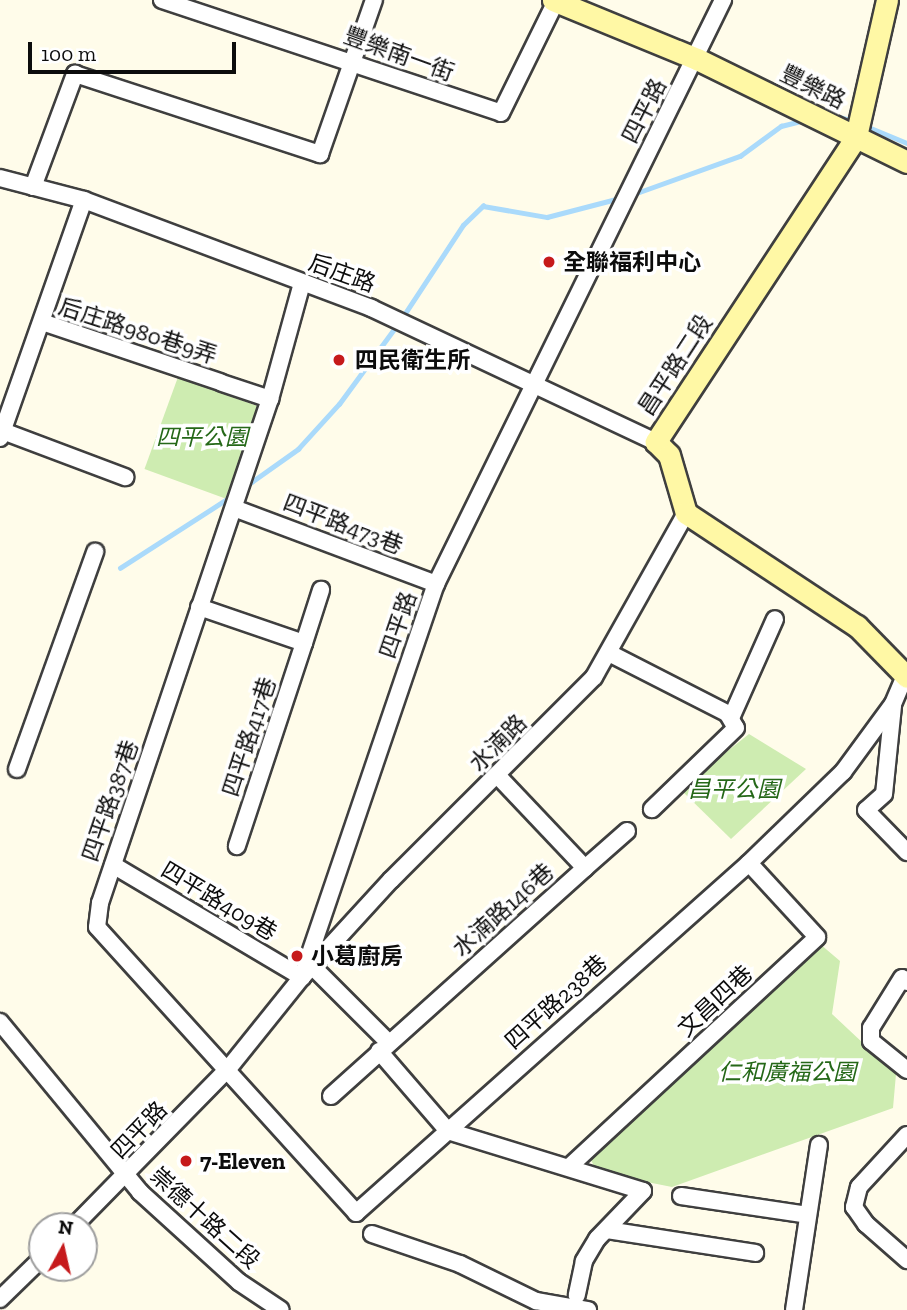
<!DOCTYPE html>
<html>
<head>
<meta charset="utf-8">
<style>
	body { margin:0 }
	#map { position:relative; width:907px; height:1310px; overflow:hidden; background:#fffcea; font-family:"Zilla Slab","Noto Sans TC",serif }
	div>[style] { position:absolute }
	.green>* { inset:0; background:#ceecb1; transform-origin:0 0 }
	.stream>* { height:4.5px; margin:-2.25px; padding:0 2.25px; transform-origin:2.25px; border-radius:2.25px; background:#aadafb }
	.roads { filter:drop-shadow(2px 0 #3f3f3f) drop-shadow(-2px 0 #3f3f3f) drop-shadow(0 2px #3f3f3f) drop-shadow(0 -2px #3f3f3f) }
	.street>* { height:16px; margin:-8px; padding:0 8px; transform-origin:8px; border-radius:8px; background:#fff }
	.secondary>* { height:21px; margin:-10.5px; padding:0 10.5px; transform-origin:10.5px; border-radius:10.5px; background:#fff8a5 }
	.dots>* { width:19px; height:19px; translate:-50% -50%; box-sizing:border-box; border:4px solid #fff; border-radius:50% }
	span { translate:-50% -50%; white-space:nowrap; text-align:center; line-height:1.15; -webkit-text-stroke:7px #fff; paint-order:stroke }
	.street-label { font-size:23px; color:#0c0c0c }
	.poi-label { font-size:23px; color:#0c0c0c; font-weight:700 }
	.left { translate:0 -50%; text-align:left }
	.park-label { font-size:23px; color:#256818; font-style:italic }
	.north { position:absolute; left:28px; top:1212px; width:70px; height:70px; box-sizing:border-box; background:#fff; border:2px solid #9e9e9e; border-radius:50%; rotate:8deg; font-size:19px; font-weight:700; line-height:28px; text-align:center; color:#0c0c0c }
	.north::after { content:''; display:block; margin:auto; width:24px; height:32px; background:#c61a1c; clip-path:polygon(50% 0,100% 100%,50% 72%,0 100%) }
	.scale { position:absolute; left:28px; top:42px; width:208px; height:32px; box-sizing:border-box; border:4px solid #0c0c0c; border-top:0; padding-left:9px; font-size:21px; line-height:24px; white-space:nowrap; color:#0c0c0c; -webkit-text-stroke:5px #fff; paint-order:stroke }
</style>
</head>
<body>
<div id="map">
	<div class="green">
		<div style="left:178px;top:377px;width:86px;height:98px;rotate:20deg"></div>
		<div style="clip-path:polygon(749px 734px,806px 769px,731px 839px,680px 789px)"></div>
		<div style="clip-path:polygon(820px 944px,840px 961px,832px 1014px,896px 1074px,893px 1108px,672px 1187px,597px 1172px,589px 1156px)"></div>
	</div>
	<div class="stream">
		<div style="left:827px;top:114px;width:29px;rotate:14deg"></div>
		<div style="left:866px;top:126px;width:44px;rotate:22.5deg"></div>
		<div style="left:631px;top:195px;width:116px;rotate:-19.7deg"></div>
		<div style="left:740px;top:156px;width:51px;rotate:-36.2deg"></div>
		<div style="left:781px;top:126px;width:25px;rotate:-14deg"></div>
		<div style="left:402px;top:318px;width:111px;rotate:-56.7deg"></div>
		<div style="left:463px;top:225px;width:28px;rotate:-44deg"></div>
		<div style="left:483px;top:206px;width:65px;rotate:9.8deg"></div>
		<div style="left:547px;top:217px;width:75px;rotate:-14.6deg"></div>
		<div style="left:246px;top:486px;width:64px;rotate:-35.4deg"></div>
		<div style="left:298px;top:449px;width:61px;rotate:-47.7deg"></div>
		<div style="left:339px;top:404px;width:98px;rotate:-53.7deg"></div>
		<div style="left:120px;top:568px;width:131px;rotate:-32.8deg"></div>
	</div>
	<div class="roads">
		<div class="street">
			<div style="left:162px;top:0;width:357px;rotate:18.4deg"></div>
			<div style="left:501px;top:113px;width:125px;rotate:-63.8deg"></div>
			<div style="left:0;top:178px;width:87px;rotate:14.7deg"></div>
			<div style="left:84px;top:200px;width:307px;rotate:20.6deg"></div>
			<div style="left:371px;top:308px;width:315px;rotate:25.2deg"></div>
			<div style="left:33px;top:187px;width:121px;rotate:-69.6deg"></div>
			<div style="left:75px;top:74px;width:258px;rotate:18.1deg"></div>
			<div style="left:320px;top:154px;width:163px;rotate:-70.7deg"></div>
			<div style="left:302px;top:283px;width:120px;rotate:105.4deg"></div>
			<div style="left:270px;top:399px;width:532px;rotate:108.64deg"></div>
			<div style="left:100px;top:903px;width:24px;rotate:97deg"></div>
			<div style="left:97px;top:927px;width:386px;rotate:47.8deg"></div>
			<div style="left:356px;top:1213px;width:526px;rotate:-41.69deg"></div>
			<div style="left:749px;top:863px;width:131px;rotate:-44.1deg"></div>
			<div style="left:843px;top:772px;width:84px;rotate:-53.7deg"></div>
			<div style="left:893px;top:704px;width:36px;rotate:-67deg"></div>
			<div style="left:42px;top:322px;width:188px;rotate:18.6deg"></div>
			<div style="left:222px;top:383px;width:51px;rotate:18.4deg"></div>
			<div style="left:0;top:430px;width:134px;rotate:20.6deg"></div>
			<div style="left:0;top:438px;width:252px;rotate:-70.6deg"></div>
			<div style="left:234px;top:508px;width:216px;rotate:20.6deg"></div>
			<div style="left:199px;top:607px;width:111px;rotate:18.9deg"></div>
			<div style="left:304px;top:643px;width:214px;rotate:108.3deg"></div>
			<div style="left:304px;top:643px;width:56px;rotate:-72.2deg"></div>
			<div style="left:611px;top:654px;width:130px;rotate:27deg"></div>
			<div style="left:727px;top:713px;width:17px;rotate:59deg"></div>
			<div style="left:736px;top:728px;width:117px;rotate:136deg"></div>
			<div style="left:893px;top:706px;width:88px;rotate:95.8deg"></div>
			<div style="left:884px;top:794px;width:24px;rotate:138deg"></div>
			<div style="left:866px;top:810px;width:59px;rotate:45.7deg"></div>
			<div style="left:731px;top:718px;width:108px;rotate:-66deg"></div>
			<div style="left:17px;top:769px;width:231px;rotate:-70.2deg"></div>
			<div style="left:113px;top:865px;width:220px;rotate:30.7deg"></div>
			<div style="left:302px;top:977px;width:132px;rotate:-47.5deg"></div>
			<div style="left:391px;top:880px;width:287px;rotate:-45deg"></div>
			<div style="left:594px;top:677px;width:188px;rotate:-60.7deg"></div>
			<div style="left:585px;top:868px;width:56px;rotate:-41.4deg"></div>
			<div style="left:313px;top:967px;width:106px;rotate:45deg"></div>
			<div style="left:907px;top:982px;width:6px;rotate:-141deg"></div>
			<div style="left:902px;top:978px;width:59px;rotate:121.8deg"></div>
			<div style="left:871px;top:1028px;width:13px;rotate:90deg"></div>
			<div style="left:871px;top:1041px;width:46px;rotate:38.9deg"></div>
			<div style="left:0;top:1022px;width:220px;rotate:50.5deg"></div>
			<div style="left:140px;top:1192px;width:134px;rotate:42.3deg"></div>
			<div style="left:239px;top:1282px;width:50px;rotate:33.7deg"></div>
			<div style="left:379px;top:1051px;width:106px;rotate:49.2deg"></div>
			<div style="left:448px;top:1131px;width:204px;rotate:17.1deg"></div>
			<div style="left:643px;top:1191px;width:66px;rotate:133.8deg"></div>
			<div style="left:597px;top:1239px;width:26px;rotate:121deg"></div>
			<div style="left:584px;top:1261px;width:35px;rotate:102deg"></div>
			<div style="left:331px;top:1096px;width:341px;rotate:-41.9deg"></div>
			<div style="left:585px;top:868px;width:127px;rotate:-133.4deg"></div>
			<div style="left:907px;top:1135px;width:71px;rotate:132.7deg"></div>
			<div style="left:859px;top:1187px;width:21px;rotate:104deg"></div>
			<div style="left:854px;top:1207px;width:21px;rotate:55deg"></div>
			<div style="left:866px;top:1224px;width:55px;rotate:41.3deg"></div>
			<div style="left:569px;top:1167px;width:338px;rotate:-42.8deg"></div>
			<div style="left:817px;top:937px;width:100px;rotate:-132.6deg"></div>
			<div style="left:681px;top:1196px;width:128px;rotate:8.5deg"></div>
			<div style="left:74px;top:1226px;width:220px;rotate:-45.6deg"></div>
			<div style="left:228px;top:1069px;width:118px;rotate:-51.2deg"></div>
			<div style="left:302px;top:977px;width:415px;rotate:-71.2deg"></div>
			<div style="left:436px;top:584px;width:651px;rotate:-63.83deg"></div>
			<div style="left:607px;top:1230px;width:150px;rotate:8.8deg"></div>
			<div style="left:372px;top:1234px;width:93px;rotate:18.8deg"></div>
			<div style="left:460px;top:1264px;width:85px;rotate:26deg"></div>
			<div style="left:536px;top:1301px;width:53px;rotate:9.8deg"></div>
			<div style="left:0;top:1299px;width:59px;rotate:-44.3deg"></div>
			<div style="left:794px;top:1310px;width:167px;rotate:-81.4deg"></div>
		</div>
		<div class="secondary">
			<div style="left:553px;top:0;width:156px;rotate:22.3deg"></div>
			<div style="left:697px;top:59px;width:234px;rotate:26.1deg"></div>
			<div style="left:887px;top:0;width:140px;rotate:102.8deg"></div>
			<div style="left:856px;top:137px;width:365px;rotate:123.3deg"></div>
			<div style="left:656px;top:442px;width:18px;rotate:45deg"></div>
			<div style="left:669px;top:455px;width:60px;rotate:73.7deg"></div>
			<div style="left:686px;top:513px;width:205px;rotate:33.5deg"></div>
			<div style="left:857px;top:626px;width:71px;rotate:45.6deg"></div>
		</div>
	</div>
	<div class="dots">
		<div style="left:549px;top:262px;background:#c61a1c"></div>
		<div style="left:339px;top:360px;background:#c61a1c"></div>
		<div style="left:297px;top:956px;background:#c61a1c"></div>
		<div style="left:186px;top:1161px;background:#c61a1c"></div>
	</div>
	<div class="street-label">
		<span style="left:399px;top:54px;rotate:20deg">豐樂南一街</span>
		<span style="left:813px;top:87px;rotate:26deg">豐樂路</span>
		<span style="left:644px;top:111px;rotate:-63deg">四平路</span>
		<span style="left:342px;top:273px;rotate:20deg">后庄路</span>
		<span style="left:138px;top:331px;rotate:18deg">后庄路980巷9弄</span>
		<span style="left:675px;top:365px;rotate:-57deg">昌平路二段</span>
		<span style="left:343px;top:524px;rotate:21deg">四平路473巷</span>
		<span style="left:398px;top:625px;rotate:-71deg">四平路</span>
		<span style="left:249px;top:737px;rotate:-72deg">四平路417巷</span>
		<span style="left:498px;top:743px;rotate:-45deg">水湳路</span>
		<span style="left:110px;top:801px;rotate:-71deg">四平路387巷</span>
		<span style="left:219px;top:901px;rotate:31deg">四平路409巷</span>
		<span style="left:503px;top:910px;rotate:-42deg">水湳路146巷</span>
		<span style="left:715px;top:1001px;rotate:-43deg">文昌四巷</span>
		<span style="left:556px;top:1002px;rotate:-42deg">四平路238巷</span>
		<span style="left:139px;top:1130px;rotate:-46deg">四平路</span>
		<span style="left:205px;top:1218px;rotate:42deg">崇德十路二段</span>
	</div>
	<div class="poi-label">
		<span class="left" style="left:563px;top:262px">全聯福利中心</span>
		<span class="left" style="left:355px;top:360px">四民衛生所</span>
		<span class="left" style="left:311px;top:956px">小葛廚房</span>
		<span class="left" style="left:200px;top:1161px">7-Eleven</span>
	</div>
	<div class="park-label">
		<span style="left:202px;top:437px">四平公園</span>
		<span style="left:734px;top:789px">昌平公園</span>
		<span style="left:787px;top:1072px">仁和廣福公園</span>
	</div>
	<div class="north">N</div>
	<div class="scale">100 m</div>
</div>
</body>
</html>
